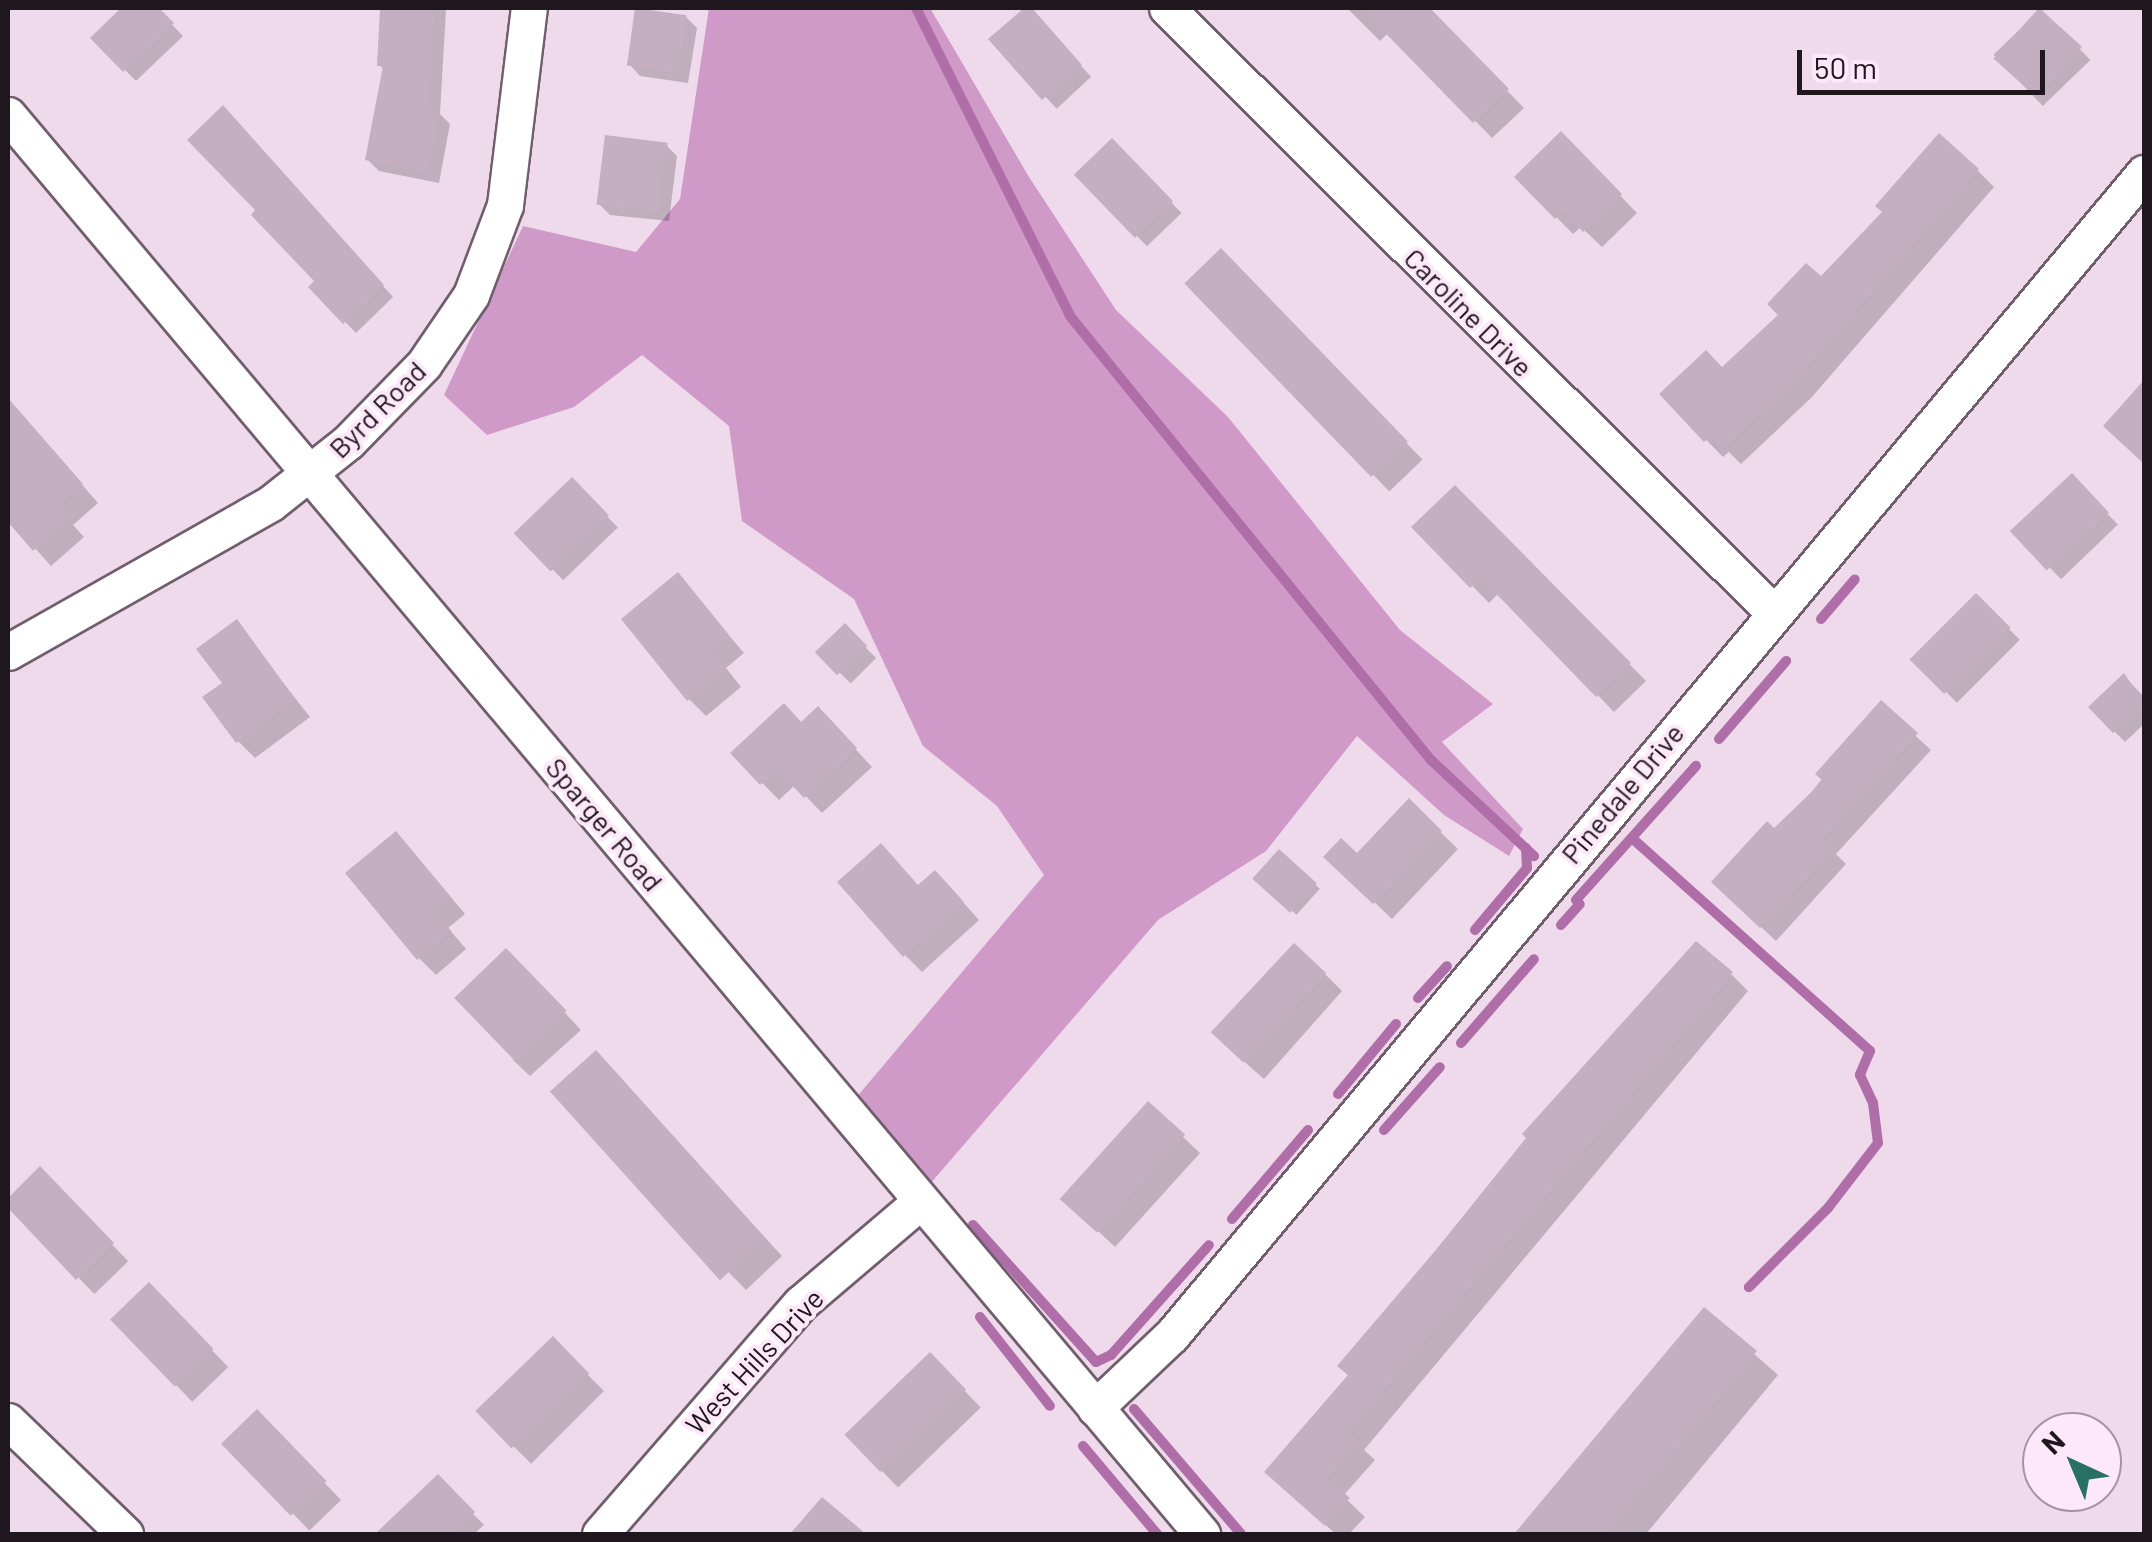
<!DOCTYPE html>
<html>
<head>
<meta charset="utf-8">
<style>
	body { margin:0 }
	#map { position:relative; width:2152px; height:1542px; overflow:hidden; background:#efdaec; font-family:Barlow,sans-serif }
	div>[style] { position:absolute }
	.green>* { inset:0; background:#d09ac8 }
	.shadow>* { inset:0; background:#0003; transform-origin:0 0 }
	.stream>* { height:10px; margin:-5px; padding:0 5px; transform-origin:5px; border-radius:5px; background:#af6ea7 }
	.building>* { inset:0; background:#c3afbf; transform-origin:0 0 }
	.roads { filter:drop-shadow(2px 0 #705e6d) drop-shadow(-2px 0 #705e6d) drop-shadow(0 2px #705e6d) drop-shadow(0 -2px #705e6d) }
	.minor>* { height:35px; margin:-17.5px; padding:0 17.5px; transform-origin:17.5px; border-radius:17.5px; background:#fff }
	span { translate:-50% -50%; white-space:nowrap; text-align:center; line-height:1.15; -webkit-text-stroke:8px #fde8f9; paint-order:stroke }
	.street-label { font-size:28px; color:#1e171d }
	.frame { position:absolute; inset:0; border:10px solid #1e171d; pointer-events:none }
	.north { position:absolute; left:2022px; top:1412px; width:100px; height:100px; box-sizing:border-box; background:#fde8f9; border:2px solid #a494a1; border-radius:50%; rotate:316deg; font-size:28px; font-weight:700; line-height:40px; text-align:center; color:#1e171d }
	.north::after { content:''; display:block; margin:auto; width:35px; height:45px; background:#286f64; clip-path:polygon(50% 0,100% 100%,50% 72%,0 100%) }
	.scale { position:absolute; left:1797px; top:50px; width:248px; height:45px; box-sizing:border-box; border:5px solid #1e171d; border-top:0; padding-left:12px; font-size:30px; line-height:35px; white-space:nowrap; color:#1e171d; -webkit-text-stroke:8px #fde8f9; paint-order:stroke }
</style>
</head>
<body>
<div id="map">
	<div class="green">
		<div style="clip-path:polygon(709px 8px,930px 8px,1029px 177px,1116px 310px,1228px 417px,1400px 630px,1493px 704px,1442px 742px,1523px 829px,1509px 856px,1444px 815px,1357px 736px,1266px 851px,1158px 920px,930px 1184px,855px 1099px,1044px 875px,997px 806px,923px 746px,854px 599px,742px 521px,729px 426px,642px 355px,574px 407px,487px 435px,444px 395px,523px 226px,636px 252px,680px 199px)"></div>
	</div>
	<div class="shadow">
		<div style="clip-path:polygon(125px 8px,156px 8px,183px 36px,136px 81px,93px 38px)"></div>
		<div style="clip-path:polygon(381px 8px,446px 10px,440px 114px,450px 124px,439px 183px,379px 171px,367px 159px,385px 70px,379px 65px)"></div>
		<div style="left:1027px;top:8px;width:94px;height:47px;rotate:47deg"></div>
		<div style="clip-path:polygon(1347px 8px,1426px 8px,1524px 108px,1492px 138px,1389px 32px,1380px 41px)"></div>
		<div style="left:2041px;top:9px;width:71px;height:66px;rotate:46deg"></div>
		<div style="clip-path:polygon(686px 17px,697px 28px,688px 83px,640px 76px,629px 64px)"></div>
		<div style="clip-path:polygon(234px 119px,393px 297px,356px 333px,311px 287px,318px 281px,259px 210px)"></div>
		<div style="clip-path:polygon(1561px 135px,1637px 213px,1602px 247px,1581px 227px,1573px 234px,1517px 177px)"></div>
		<div style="left:1112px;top:141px;width:100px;height:48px;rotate:46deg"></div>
		<div style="clip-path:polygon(666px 145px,677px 156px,669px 221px,610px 215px,599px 204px)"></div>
		<div style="clip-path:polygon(1977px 170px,1994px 187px,1811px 398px,1741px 464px,1729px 452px,1723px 457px,1662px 395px,1722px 370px,1821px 280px)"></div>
		<div style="left:1221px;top:251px;width:290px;height:46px;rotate:46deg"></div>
		<div style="clip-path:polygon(8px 400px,98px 503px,73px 525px,84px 537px,51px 566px,8px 518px,16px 507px,8px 498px)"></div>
		<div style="left:2072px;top:477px;width:66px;height:79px;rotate:46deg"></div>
		<div style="left:572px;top:480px;width:66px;height:76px;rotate:46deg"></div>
		<div style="clip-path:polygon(1455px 488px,1646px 681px,1614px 712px,1499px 593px,1489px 603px,1415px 527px)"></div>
		<div style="clip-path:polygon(678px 576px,744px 653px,726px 668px,741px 687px,706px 716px,689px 699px)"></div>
		<div style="left:1976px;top:596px;width:62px;height:89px;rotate:45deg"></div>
		<div style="clip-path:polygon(236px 623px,310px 717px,255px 758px,238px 741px,225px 683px)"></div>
		<div style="left:845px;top:627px;width:44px;height:36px;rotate:45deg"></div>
		<div style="clip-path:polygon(2124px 676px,2144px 697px,2144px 724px,2125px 742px,2091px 708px)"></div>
		<div style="clip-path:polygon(1881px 704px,1931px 750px,1836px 854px,1846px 864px,1776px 941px,1729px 897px)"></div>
		<div style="clip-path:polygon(802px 725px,835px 727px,872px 767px,822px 813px,795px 785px,779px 800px,733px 753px)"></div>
		<div style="clip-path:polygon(1409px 802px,1458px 849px,1392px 919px,1327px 857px,1357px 857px)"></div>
		<div style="clip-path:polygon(412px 851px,465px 914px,448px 928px,466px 949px,436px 975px,419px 958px)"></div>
		<div style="left:1279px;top:852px;width:55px;height:35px;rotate:42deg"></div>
		<div style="clip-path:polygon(919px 888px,952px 890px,979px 920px,922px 972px,905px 955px)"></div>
		<div style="clip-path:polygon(523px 968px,581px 1030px,530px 1076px,513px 1060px)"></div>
		<div style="clip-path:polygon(1325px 974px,1342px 991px,1264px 1079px,1232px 1051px)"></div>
		<div style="clip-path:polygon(1731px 974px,1748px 991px,1364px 1450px,1375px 1460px,1343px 1496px,1365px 1517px,1349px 1534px,1336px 1534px,1284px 1489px)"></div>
		<div style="clip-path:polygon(612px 1071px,782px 1256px,746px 1290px,555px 1093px)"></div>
		<div style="clip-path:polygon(1148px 1104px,1200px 1153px,1115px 1247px,1080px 1214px)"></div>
		<div style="left:40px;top:1170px;width:127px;height:47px;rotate:46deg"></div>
		<div style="left:149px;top:1285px;width:114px;height:50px;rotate:46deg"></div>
		<div style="clip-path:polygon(1705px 1311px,1778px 1375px,1646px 1534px,1517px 1534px)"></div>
		<div style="left:553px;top:1340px;width:72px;height:103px;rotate:45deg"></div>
		<div style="left:930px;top:1355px;width:73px;height:115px;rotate:46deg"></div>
		<div style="left:257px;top:1413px;width:121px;height:44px;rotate:46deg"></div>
		<div style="clip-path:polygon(438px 1478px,484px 1525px,474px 1534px,379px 1534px)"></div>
	</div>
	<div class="stream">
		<div style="left:916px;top:8px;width:344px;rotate:63.4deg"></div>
		<div style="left:1070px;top:316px;width:572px;rotate:50.89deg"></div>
		<div style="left:1431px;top:760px;width:141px;rotate:43deg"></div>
		<div style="left:1821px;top:619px;width:52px;rotate:-49.6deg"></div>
		<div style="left:1719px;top:739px;width:103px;rotate:-49.3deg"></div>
		<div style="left:1633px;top:839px;width:318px;rotate:41.8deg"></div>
		<div style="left:1870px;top:1051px;width:26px;rotate:113deg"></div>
		<div style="left:1860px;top:1075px;width:31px;rotate:65deg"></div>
		<div style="left:1873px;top:1103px;width:40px;rotate:82.9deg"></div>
		<div style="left:1878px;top:1143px;width:82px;rotate:127.6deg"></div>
		<div style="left:1828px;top:1208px;width:112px;rotate:135deg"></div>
		<div style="left:1576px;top:900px;width:180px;rotate:-48.2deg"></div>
		<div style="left:1561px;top:925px;width:28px;rotate:-48deg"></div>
		<div style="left:1475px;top:930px;width:81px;rotate:-50deg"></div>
		<div style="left:1527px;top:868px;width:20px;rotate:-93deg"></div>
		<div style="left:1418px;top:998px;width:43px;rotate:-47.8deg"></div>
		<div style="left:1461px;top:1043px;width:111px;rotate:-49deg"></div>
		<div style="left:1338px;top:1094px;width:91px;rotate:-50.4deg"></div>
		<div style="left:1384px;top:1130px;width:84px;rotate:-48.4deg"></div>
		<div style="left:1232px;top:1219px;width:117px;rotate:-49.5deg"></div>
		<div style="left:973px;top:1225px;width:184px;rotate:48.1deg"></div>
		<div style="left:1096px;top:1362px;width:17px;rotate:-25deg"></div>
		<div style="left:1111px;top:1355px;width:147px;rotate:-48.3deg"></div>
		<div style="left:980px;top:1317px;width:113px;rotate:51.8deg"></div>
		<div style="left:1134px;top:1409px;width:165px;rotate:49.4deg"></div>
		<div style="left:1083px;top:1446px;width:115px;rotate:49.9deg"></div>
	</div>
	<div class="building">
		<div style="clip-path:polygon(121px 8px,159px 8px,174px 23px,123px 72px,90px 38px)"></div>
		<div style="clip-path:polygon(380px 8px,435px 8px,429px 109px,440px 111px,429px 173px,365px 160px,383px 66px,377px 66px)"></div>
		<div style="left:635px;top:8px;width:52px;height:58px;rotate:8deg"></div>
		<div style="clip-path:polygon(1024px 8px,1032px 8px,1082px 65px,1042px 100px,988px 39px)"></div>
		<div style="clip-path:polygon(1361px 8px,1430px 8px,1509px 89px,1473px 123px)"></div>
		<div style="left:2039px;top:8px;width:58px;height:68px;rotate:42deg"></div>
		<div style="clip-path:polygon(223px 105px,384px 285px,343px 324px,308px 287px,314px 281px,251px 215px,255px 210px,187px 140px)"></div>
		<div style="clip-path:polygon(1561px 131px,1622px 194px,1583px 232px,1563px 211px,1555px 219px,1514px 177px)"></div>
		<div style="clip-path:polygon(1939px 133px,1979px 169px,1794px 381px,1723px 449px,1710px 436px,1704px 442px,1659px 394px,1706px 350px,1722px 367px,1778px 315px,1767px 304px,1806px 263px,1821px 276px,1882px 212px,1875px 206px)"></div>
		<div style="left:605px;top:135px;width:63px;height:70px;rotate:7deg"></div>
		<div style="left:1112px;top:138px;width:88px;height:53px;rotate:46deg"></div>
		<div style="left:1221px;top:248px;width:269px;height:51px;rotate:46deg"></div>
		<div style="clip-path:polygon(2144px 380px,2144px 464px,2103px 426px)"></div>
		<div style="clip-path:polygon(8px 398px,83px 484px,58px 506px,69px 519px,33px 551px,8px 522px)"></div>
		<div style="left:2072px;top:473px;width:54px;height:85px;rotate:47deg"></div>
		<div style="left:572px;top:477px;width:53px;height:81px;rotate:46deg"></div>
		<div style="clip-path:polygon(1455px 485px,1631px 663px,1596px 697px,1481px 578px,1470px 588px,1411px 527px)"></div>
		<div style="clip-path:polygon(678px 572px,729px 635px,711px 650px,726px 669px,687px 701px,621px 619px)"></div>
		<div style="left:1976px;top:593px;width:49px;height:94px;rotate:45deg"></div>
		<div style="clip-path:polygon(237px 619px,295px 699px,236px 743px,202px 697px,222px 683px,196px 649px)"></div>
		<div style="left:845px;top:623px;width:32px;height:42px;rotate:46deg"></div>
		<div style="clip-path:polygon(2124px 673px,2144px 702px,2113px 733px,2088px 707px)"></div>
		<div style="clip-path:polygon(1881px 700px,1918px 733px,1823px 838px,1834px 848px,1760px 928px,1711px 882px,1767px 821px,1774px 828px,1823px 781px,1815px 774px)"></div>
		<div style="clip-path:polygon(784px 703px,801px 722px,818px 706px,857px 748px,804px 798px,777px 769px,760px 785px,730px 753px)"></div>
		<div style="clip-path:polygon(1409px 798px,1442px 831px,1373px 904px,1323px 857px,1341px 838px,1357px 853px)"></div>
		<div style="clip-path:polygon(396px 831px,450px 896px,433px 909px,451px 931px,417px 960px,345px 873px)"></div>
		<div style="clip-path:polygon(881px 843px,918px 885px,935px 870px,964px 902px,903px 957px,837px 882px)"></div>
		<div style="left:1279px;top:849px;width:51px;height:40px;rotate:42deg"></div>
		<div style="clip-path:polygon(1696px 941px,1733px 972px,1348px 1432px,1359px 1441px,1327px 1478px,1350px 1498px,1325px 1526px,1264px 1472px,1348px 1375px,1337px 1366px,1435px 1251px,1526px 1138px,1522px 1134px)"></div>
		<div style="left:1294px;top:943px;width:44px;height:122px;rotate:43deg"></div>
		<div style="left:506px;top:948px;width:87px;height:72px;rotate:46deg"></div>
		<div style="left:596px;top:1050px;width:254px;height:62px;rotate:48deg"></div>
		<div style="left:1148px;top:1101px;width:50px;height:132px;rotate:42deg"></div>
		<div style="clip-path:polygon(40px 1166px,114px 1243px,76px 1280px,8px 1208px,8px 1198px)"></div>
		<div style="left:149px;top:1282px;width:93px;height:54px;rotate:46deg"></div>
		<div style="clip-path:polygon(1704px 1307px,1757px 1351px,1605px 1534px,1514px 1534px)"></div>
		<div style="left:553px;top:1336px;width:52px;height:108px;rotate:46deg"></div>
		<div style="left:930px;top:1352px;width:52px;height:119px;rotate:46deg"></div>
		<div style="left:257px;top:1409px;width:100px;height:50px;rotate:46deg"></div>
		<div style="clip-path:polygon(438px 1474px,475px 1512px,452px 1534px,375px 1534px)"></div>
		<div style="clip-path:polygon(822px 1497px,866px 1534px,790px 1534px)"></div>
	</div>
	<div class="roads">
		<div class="minor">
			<div style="left:1167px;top:8px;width:857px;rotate:44.91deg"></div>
			<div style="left:8px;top:115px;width:1855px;rotate:49.92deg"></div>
			<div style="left:8px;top:652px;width:302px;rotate:-29.5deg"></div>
			<div style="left:271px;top:503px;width:98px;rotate:-38.4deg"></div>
			<div style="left:348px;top:442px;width:109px;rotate:-45.7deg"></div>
			<div style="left:424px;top:364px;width:83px;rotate:-55.7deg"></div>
			<div style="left:471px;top:295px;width:96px;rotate:-69.3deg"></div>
			<div style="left:505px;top:205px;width:198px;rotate:-83.1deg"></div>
			<div style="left:1095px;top:1408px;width:106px;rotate:-43.5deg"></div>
			<div style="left:1172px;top:1335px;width:1515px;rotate:-50.09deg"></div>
			<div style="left:8px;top:1421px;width:163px;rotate:44deg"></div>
			<div style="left:600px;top:1534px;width:306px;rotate:-49deg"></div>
			<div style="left:801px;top:1303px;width:157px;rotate:-40.4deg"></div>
		</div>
	</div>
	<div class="street-label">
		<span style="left:1469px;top:312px;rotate:45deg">Caroline Drive</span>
		<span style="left:377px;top:409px;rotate:-45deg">Byrd Road</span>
		<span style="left:1622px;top:793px;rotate:-50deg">Pinedale Drive</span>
		<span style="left:605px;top:824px;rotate:50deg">Sparger Road</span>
		<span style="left:754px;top:1361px;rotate:-47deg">West Hills Drive</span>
	</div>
	<div class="frame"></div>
	<div class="north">N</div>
	<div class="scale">50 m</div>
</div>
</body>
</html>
